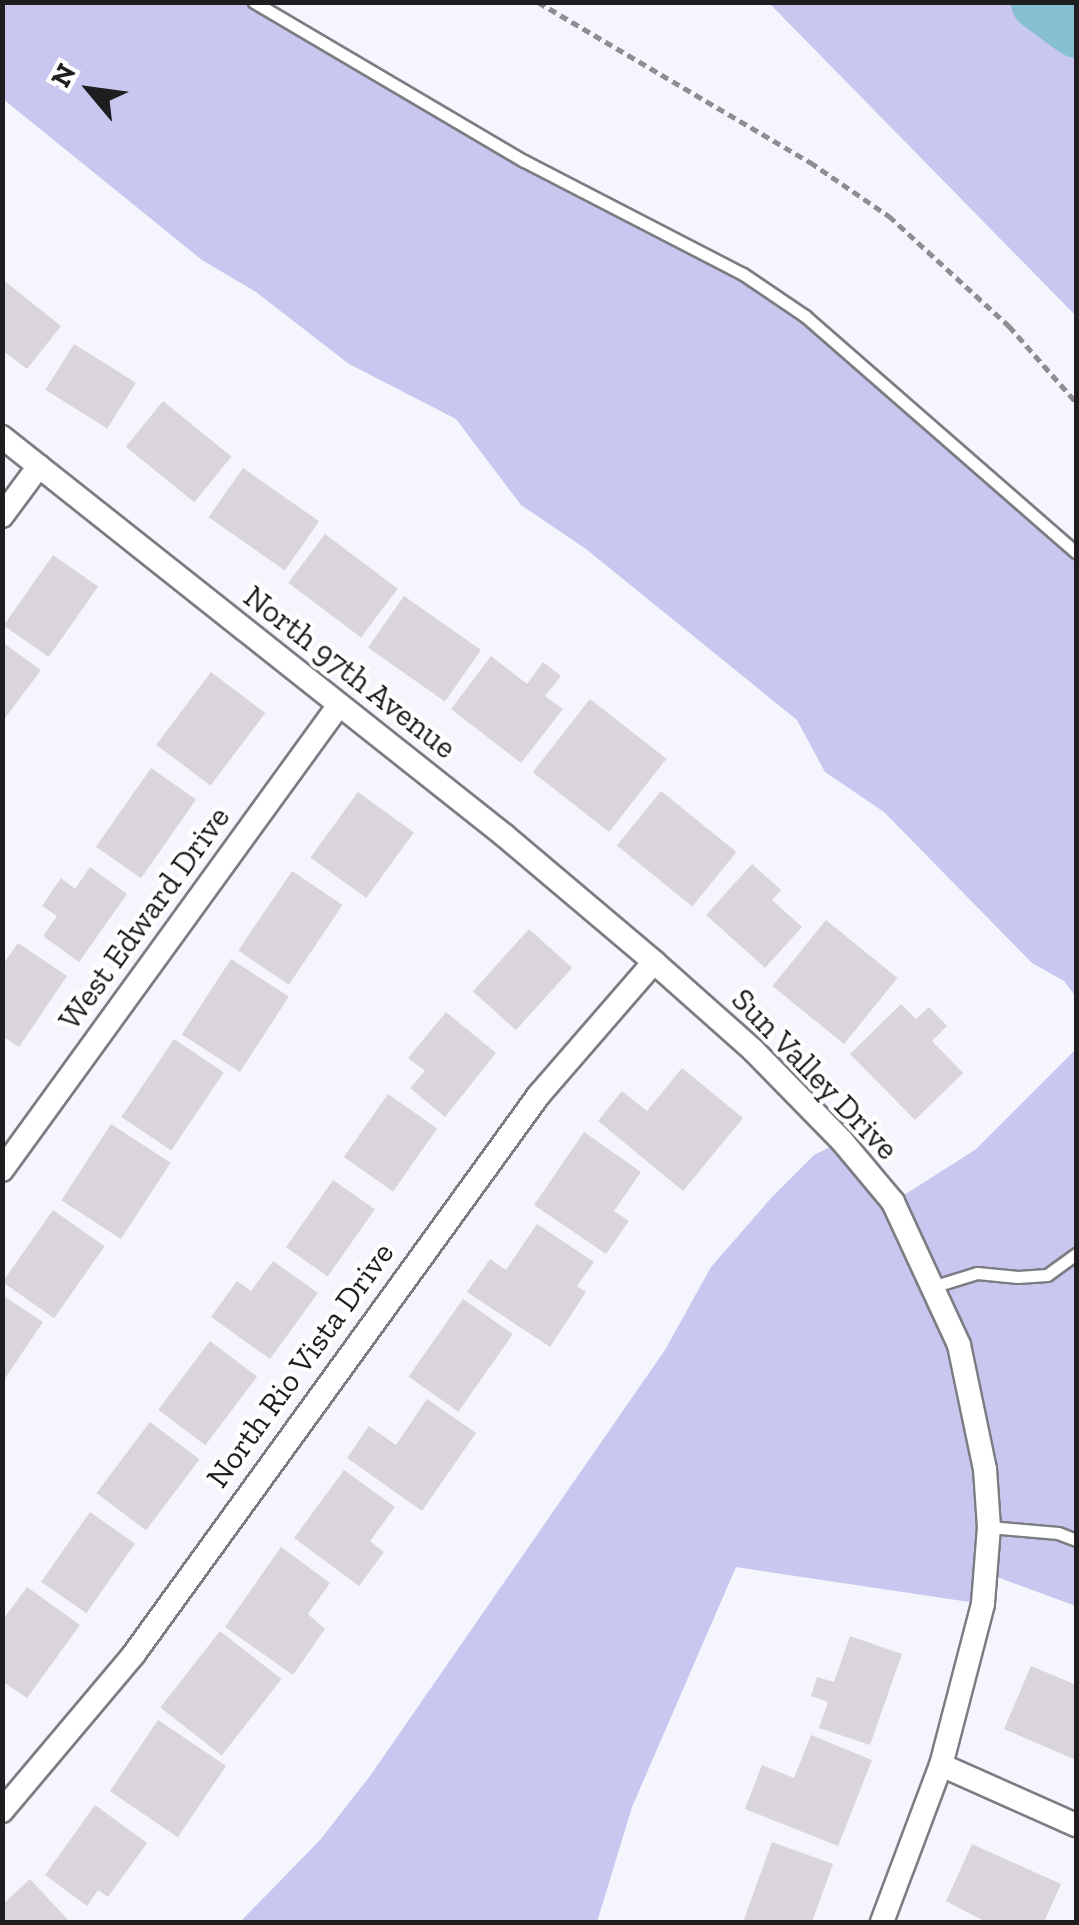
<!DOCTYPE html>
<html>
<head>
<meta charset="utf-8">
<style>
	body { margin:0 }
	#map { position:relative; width:1079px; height:1925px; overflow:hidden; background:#f5f5fd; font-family:"Zilla Slab",serif }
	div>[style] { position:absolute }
	.green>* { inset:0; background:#c8c7ef }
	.river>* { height:55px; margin:-27.5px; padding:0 27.5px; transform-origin:27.5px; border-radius:27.5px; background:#86bfcf }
	.building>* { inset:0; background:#dad5db; transform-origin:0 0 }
	.path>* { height:5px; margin-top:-2.5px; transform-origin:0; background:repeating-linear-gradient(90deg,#8d8d93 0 8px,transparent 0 13px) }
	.roads { filter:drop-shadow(2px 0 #7c7c83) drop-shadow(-2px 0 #7c7c83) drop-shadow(0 2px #7c7c83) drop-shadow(0 -2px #7c7c83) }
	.service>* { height:11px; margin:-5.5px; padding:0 5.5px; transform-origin:5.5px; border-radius:5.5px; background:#fff }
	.minor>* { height:22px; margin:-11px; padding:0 11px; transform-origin:11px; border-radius:11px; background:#fff }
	span { translate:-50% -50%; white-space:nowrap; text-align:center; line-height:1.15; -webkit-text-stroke:8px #fff; paint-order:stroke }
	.street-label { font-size:32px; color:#1e1e21 }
	.frame { position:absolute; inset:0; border:5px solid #1e1e21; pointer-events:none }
	.north { position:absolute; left:40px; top:40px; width:100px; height:100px; -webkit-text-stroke:8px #fff; paint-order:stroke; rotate:299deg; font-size:28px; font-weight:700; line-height:40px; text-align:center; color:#1e1e21 }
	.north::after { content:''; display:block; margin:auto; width:35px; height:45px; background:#1e1e21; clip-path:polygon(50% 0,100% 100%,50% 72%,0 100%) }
</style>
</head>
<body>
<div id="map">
	<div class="green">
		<div style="clip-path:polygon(2px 3px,266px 3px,720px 266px,821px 332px,1076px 558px,1076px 997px,1064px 981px,1032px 963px,884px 812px,825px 772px,797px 720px,586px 549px,521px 505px,456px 419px,349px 364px,256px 292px,202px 260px,3px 99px)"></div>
		<div style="clip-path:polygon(769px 3px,1076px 3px,1076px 316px)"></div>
		<div style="clip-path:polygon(1076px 1049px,1076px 1606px,986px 1573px,983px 1604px,736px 1567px,632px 1807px,597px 1922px,240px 1922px,320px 1840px,370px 1776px,665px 1350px,711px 1267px,773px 1196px,814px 1155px,842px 1141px,893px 1202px,975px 1150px)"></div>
	</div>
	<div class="river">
		<div style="left:1038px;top:2px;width:47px;rotate:36.4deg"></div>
	</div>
	<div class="building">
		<div style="clip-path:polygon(2px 279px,61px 326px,27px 369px,2px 350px)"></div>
		<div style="left:74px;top:344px;width:73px;height:54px;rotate:32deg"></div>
		<div style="left:163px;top:401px;width:88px;height:59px;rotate:39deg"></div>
		<div style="left:243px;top:468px;width:93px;height:60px;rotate:35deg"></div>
		<div style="left:325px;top:534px;width:91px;height:61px;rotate:37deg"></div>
		<div style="left:53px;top:555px;width:55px;height:86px;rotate:35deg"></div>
		<div style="left:404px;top:596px;width:94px;height:63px;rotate:35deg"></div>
		<div style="clip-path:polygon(2px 642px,41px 670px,2px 722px)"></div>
		<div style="clip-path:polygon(491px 656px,527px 684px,543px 662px,561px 676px,545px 696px,563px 709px,521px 763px,451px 709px)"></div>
		<div style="left:211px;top:672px;width:68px;height:91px;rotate:37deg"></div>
		<div style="left:590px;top:699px;width:97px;height:93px;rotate:38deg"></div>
		<div style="left:151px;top:768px;width:55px;height:96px;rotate:35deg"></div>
		<div style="left:661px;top:791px;width:97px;height:70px;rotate:39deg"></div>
		<div style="left:358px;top:792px;width:69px;height:81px;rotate:36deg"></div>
		<div style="clip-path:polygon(752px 864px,781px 890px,772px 900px,802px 927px,765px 968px,706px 915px)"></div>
		<div style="clip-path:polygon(90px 867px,127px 894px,79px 962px,43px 936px,57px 916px,42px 906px,61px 878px,75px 889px)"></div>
		<div style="left:292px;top:871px;width:61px;height:96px;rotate:34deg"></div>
		<div style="left:826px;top:920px;width:92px;height:85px;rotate:39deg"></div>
		<div style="left:529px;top:929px;width:58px;height:84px;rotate:42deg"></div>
		<div style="clip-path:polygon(18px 943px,67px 976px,19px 1047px,2px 1036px,2px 966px)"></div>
		<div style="left:231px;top:959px;width:69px;height:90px;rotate:33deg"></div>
		<div style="clip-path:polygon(901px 1004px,916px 1019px,929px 1007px,947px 1026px,932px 1041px,963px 1073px,915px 1120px,850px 1054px)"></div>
		<div style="clip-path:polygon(446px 1012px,496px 1053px,445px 1117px,410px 1088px,425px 1071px,408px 1058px)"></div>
		<div style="left:174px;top:1039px;width:60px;height:94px;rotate:34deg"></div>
		<div style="clip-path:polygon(682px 1068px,743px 1118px,683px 1191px,598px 1121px,622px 1091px,647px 1111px)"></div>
		<div style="left:388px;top:1094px;width:60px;height:77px;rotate:35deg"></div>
		<div style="left:111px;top:1124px;width:71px;height:91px;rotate:33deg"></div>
		<div style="clip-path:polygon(584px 1132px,641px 1172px,614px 1211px,629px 1221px,606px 1254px,534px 1205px)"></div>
		<div style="left:333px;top:1180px;width:51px;height:82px;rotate:35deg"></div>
		<div style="left:53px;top:1210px;width:63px;height:88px;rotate:35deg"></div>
		<div style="clip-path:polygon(537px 1224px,594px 1262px,577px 1286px,586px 1292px,550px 1347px,467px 1292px,490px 1259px,506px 1270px)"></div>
		<div style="clip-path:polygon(273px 1261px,318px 1293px,270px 1359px,211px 1317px,237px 1281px,251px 1291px)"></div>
		<div style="clip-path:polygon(2px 1295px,43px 1322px,2px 1383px)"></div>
		<div style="left:463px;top:1299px;width:61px;height:95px;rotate:35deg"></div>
		<div style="left:210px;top:1341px;width:59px;height:86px;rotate:37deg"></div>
		<div style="clip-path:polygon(427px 1399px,476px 1433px,422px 1511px,347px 1458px,369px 1426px,396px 1445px)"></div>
		<div style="left:150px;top:1422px;width:62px;height:89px;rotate:37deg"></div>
		<div style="clip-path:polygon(344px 1470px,395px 1507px,370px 1541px,384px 1552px,359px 1586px,294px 1538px)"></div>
		<div style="left:90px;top:1512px;width:55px;height:85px;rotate:35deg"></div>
		<div style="clip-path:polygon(281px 1547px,330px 1583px,308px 1614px,325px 1629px,293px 1675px,225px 1627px)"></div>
		<div style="clip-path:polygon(27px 1587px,80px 1625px,27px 1698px,2px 1681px,2px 1621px)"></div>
		<div style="left:220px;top:1631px;width:78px;height:97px;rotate:38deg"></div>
		<div style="clip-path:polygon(850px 1636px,902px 1654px,870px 1745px,819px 1728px,828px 1702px,811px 1696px,817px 1677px,834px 1682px)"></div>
		<div style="clip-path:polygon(1031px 1666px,1076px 1685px,1076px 1760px,1004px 1729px)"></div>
		<div style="left:158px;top:1720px;width:82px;height:86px;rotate:34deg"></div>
		<div style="clip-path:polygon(811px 1735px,872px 1760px,838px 1846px,745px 1809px,762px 1765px,794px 1778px)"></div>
		<div style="clip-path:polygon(95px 1805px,147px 1843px,108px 1897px,98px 1890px,87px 1906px,45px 1875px)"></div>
		<div style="clip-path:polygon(772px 1842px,833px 1864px,812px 1922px,743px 1922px)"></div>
		<div style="clip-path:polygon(972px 1844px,1061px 1884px,1044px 1922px,986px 1922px,946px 1901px)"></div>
		<div style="clip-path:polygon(30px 1879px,70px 1922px,2px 1922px,2px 1905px)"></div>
	</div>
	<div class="path">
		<div style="left:538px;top:2px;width:316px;rotate:30.5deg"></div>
		<div style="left:810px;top:162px;width:96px;rotate:34.4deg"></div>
		<div style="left:889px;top:216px;width:163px;rotate:42.5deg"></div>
		<div style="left:1009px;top:326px;width:101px;rotate:48.6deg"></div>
	</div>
	<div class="roads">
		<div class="service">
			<div style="left:254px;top:2px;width:313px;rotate:30.5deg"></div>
			<div style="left:524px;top:161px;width:246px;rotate:27.3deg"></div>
			<div style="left:743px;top:274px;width:75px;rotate:34.1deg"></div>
			<div style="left:805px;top:316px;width:359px;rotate:41.1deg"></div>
			<div style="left:935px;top:1286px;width:44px;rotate:-17.2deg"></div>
			<div style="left:977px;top:1273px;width:41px;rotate:5.6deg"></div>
			<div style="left:1018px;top:1277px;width:29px;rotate:-4deg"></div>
			<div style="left:1047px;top:1275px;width:36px;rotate:-36deg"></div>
			<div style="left:989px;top:1527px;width:69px;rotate:5deg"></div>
			<div style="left:1058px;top:1533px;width:19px;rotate:21deg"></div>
		</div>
		<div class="minor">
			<div style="left:2px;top:437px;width:642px;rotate:38.42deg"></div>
			<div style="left:505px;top:836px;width:195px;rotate:40.2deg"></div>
			<div style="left:654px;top:962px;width:132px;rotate:41.6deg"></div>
			<div style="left:753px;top:1050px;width:127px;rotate:45.6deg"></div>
			<div style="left:842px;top:1141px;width:80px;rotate:50.1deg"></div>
			<div style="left:893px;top:1202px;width:157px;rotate:65.2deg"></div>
			<div style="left:959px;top:1345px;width:127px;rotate:78.2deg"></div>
			<div style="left:985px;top:1469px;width:58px;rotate:86.1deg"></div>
			<div style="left:989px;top:1527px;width:77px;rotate:94.5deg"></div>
			<div style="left:983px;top:1604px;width:166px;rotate:104.6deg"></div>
			<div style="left:941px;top:1765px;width:168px;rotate:110.6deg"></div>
			<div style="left:2px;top:516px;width:62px;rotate:-53.5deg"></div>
			<div style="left:2px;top:1170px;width:574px;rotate:-54.07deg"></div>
			<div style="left:941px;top:1765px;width:148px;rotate:24deg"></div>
			<div style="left:2px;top:1811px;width:205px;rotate:-49.9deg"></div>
			<div style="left:134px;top:1654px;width:689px;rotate:-54.09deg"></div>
			<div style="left:538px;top:1096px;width:177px;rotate:-49.1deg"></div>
		</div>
	</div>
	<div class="street-label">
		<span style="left:350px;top:672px;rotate:38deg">North 97th Avenue</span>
		<span style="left:144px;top:918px;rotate:-54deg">West Edward Drive</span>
		<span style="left:815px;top:1074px;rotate:46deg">Sun Valley Drive</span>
		<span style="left:300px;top:1365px;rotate:-54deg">North Rio Vista Drive</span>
	</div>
	<div class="frame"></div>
	<div class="north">N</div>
</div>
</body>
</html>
